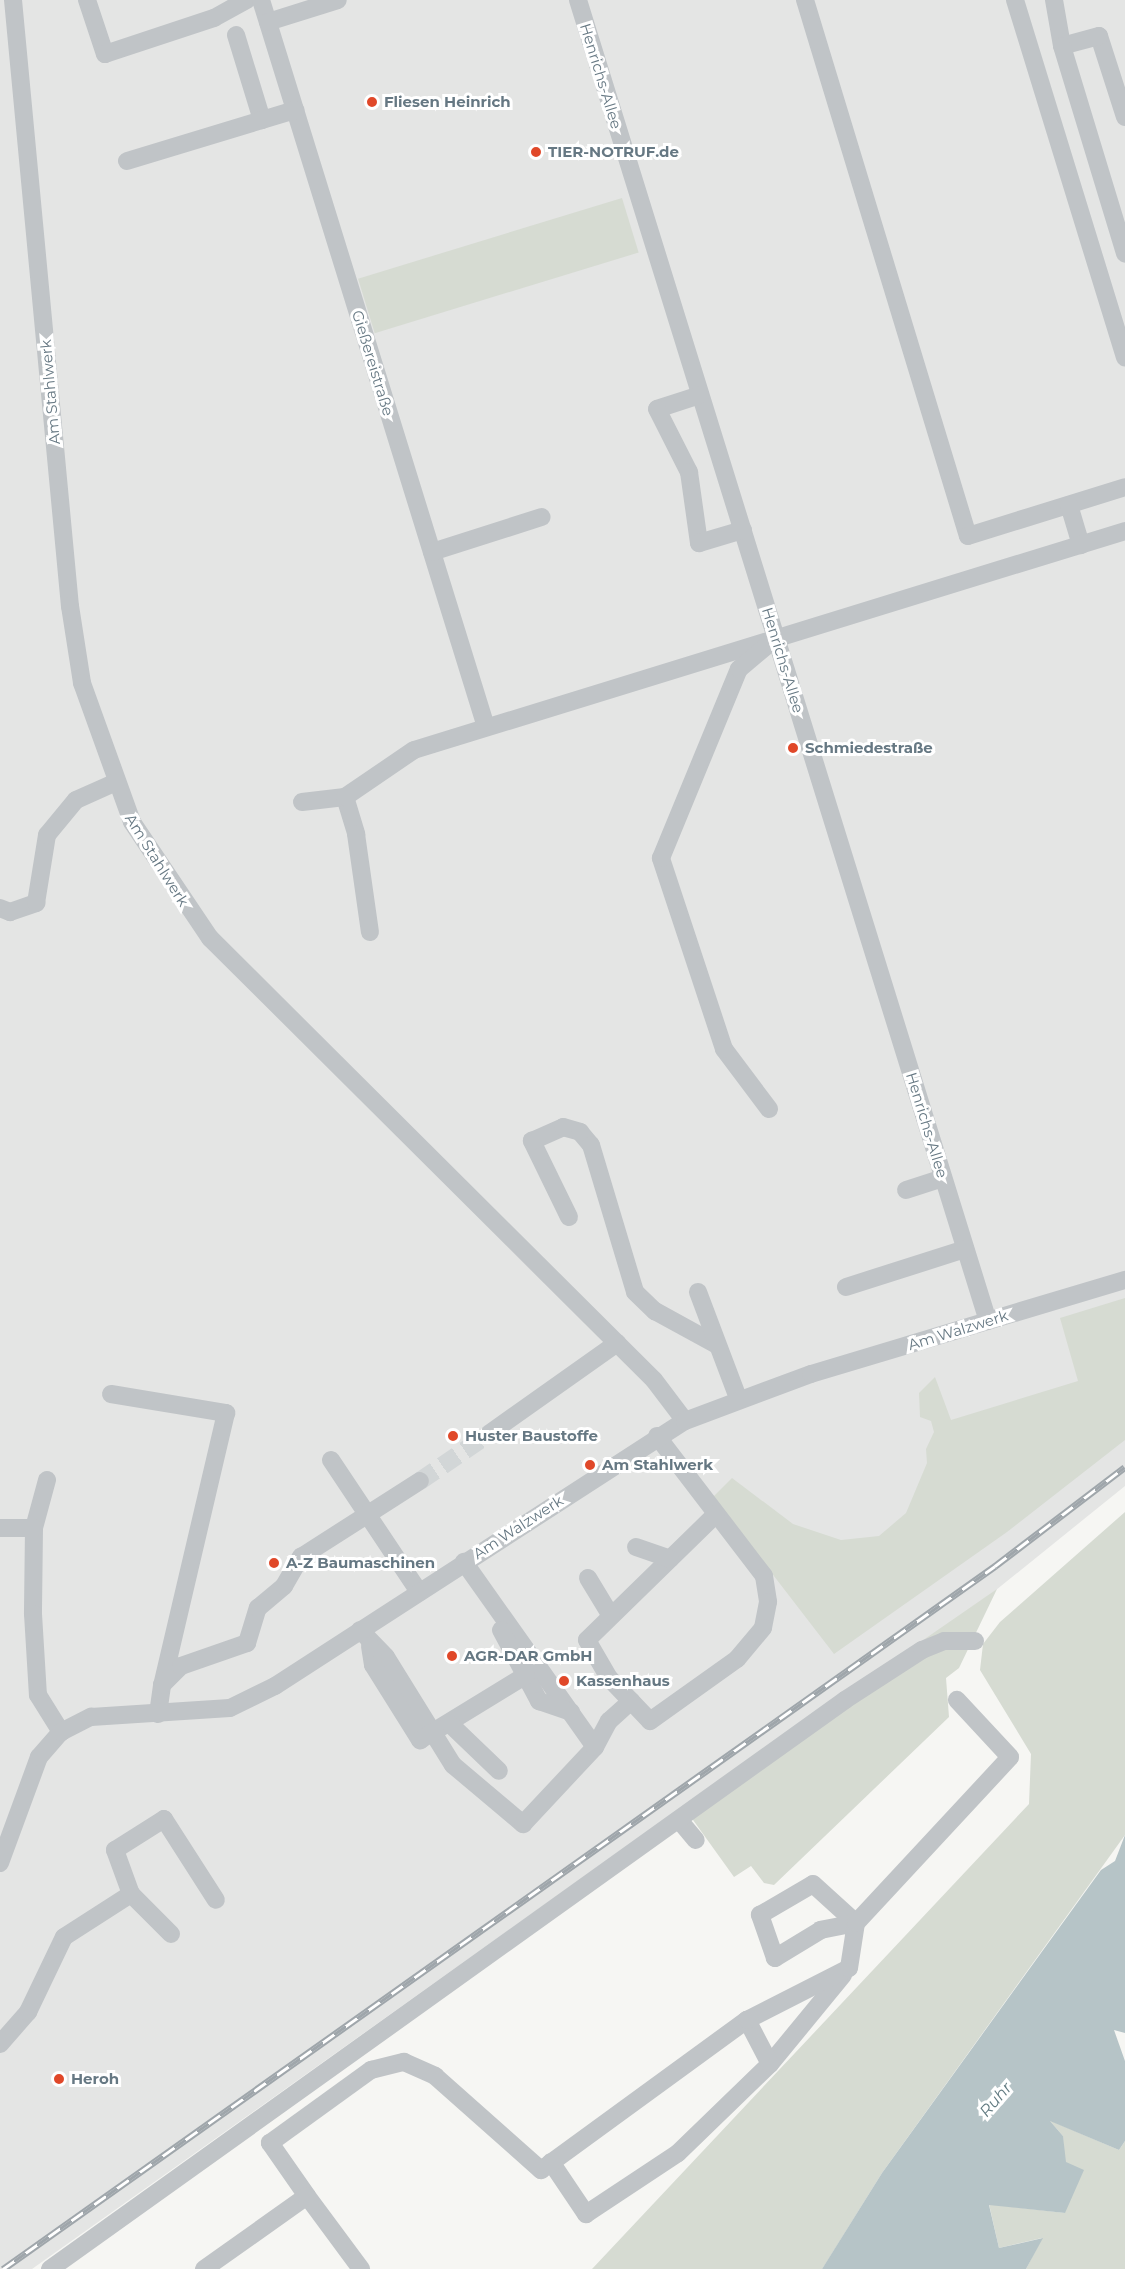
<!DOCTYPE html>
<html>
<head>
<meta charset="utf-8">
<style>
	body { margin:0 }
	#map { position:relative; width:1125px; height:2269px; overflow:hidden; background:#f6f6f3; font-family:Montserrat,sans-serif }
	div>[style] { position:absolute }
	.built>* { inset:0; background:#e4e5e4 }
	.green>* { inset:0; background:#d6dbd2; transform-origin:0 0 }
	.water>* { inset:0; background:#b6c4c7 }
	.minor-tunnel>* { height:18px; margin-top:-9px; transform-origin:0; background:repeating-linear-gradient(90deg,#d2d6d7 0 18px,transparent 0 27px) }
	.minor>* { height:18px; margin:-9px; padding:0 9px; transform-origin:9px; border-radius:9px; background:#c0c4c7 }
	.rail>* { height:7px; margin-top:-3.5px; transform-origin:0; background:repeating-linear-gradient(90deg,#fff 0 14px,#9fa6ab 0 28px); box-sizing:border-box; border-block:2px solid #9fa6ab }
	.dots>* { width:16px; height:16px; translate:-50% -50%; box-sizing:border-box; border:3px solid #fff; border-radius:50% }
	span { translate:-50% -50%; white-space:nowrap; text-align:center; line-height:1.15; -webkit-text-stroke:6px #fff; paint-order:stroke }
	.street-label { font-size:15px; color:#667883 }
	.poi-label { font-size:15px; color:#667883; font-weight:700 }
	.left { translate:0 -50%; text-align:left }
	.water-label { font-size:16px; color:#617a80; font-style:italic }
</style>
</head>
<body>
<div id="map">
	<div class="built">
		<div style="clip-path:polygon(0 0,1125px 0,1125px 1486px,965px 1615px,752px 1757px,32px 2269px,0 2269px)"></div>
	</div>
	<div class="green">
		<div style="left:622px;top:198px;width:57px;height:276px;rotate:73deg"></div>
		<div style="clip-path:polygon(1125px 1298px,1125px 1440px,1007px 1532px,834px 1654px,713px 1497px,732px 1478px,793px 1524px,841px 1540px,879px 1536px,906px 1513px,927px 1463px,926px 1449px,934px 1432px,931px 1421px,920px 1417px,919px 1393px,935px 1377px,951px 1420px,1078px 1381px,1060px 1318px)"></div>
		<div style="clip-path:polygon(1125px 1512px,1125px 1835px,882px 2173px,826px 2263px,822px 2269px,592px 2269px,1029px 1804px,1031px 1754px,980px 1670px,983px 1644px,1000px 1622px)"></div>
		<div style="clip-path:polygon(997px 1589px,959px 1668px,946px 1678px,949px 1717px,774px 1885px,764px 1883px,751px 1866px,734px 1877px,683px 1806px)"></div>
		<div style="clip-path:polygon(1049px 2120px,1119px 2150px,1125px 2141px,1125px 2269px,1026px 2269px,1042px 2238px,999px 2248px,989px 2204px,1065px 2213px,1063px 2136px)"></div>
	</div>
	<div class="water">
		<div style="clip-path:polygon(1125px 1835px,1125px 2033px,1114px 2030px,1125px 2061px,1125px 2141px,1119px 2150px,1050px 2121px,1063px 2136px,1066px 2162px,1084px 2170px,1065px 2213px,989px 2205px,999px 2248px,1043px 2238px,1026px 2269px,822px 2269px,882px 2173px,1101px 1870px,1115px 1861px)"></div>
	</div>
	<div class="minor-tunnel">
		<div style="left:420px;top:1481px;width:85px;rotate:-34.4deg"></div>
	</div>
	<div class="minor">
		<div style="left:13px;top:0;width:609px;rotate:84.63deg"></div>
		<div style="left:70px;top:606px;width:78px;rotate:81.1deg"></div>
		<div style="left:82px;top:683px;width:148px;rotate:70.2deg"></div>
		<div style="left:132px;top:822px;width:140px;rotate:56.1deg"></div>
		<div style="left:210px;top:938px;width:626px;rotate:44.87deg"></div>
		<div style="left:654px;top:1380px;width:51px;rotate:52.9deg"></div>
		<div style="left:87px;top:0;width:57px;rotate:71.6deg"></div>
		<div style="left:105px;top:54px;width:115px;rotate:-18.3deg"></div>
		<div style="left:214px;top:18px;width:38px;rotate:-29deg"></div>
		<div style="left:261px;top:0;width:761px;rotate:72.8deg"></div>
		<div style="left:578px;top:0;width:1383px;rotate:72.76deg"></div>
		<div style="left:805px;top:0;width:560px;rotate:73.09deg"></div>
		<div style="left:968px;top:536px;width:164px;rotate:-17.3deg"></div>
		<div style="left:1015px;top:0;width:374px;rotate:72.9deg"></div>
		<div style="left:1054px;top:0;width:47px;rotate:80.1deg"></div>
		<div style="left:268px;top:22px;width:73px;rotate:-17.4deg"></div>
		<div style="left:236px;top:35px;width:89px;rotate:73deg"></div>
		<div style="left:1125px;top:117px;width:85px;rotate:-107.8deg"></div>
		<div style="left:1099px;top:36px;width:38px;rotate:165deg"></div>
		<div style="left:1062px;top:46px;width:217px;rotate:73.1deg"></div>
		<div style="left:127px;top:161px;width:176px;rotate:-16.9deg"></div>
		<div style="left:700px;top:395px;width:45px;rotate:162deg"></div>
		<div style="left:657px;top:409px;width:71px;rotate:63.1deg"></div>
		<div style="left:689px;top:472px;width:72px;rotate:82deg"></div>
		<div style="left:699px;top:543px;width:46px;rotate:-16.5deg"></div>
		<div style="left:1069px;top:505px;width:42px;rotate:73.3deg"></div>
		<div style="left:432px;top:552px;width:115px;rotate:-17.7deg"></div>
		<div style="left:345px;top:797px;width:39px;rotate:73deg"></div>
		<div style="left:356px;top:834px;width:99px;rotate:81.9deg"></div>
		<div style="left:302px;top:802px;width:43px;rotate:-6.6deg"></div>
		<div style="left:345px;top:797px;width:83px;rotate:-34.3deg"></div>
		<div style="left:414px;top:750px;width:744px;rotate:-17.12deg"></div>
		<div style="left:0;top:908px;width:11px;rotate:22deg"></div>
		<div style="left:10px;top:912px;width:28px;rotate:-19deg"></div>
		<div style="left:36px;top:903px;width:69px;rotate:-80.8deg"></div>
		<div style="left:47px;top:835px;width:45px;rotate:-50.4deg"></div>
		<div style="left:76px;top:800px;width:42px;rotate:-24.1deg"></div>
		<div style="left:769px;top:1109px;width:75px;rotate:-126.9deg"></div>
		<div style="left:724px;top:1049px;width:201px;rotate:-108.3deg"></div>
		<div style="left:661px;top:858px;width:204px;rotate:-67.6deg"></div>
		<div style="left:739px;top:669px;width:40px;rotate:-40deg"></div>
		<div style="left:906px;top:1190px;width:39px;rotate:-18deg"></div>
		<div style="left:569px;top:1217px;width:85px;rotate:-116deg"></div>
		<div style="left:532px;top:1141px;width:34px;rotate:-24deg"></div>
		<div style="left:563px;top:1127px;width:18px;rotate:16deg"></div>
		<div style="left:580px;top:1132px;width:17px;rotate:50deg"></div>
		<div style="left:591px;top:1145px;width:153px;rotate:73.3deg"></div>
		<div style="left:635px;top:1292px;width:28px;rotate:44deg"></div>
		<div style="left:655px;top:1311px;width:71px;rotate:28.7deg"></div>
		<div style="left:846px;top:1287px;width:125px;rotate:-17.7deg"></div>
		<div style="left:698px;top:1292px;width:113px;rotate:69.3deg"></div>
		<div style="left:111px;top:1394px;width:117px;rotate:9.4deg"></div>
		<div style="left:226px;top:1413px;width:279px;rotate:103.2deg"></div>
		<div style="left:490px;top:1433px;width:156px;rotate:-35.3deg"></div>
		<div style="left:657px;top:1436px;width:176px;rotate:52.6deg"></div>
		<div style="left:764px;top:1576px;width:26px;rotate:81deg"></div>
		<div style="left:768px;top:1602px;width:26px;rotate:101deg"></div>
		<div style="left:763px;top:1628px;width:40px;rotate:130deg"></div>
		<div style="left:737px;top:1659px;width:107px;rotate:144.5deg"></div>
		<div style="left:650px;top:1721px;width:59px;rotate:-133.6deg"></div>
		<div style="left:609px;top:1678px;width:44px;rotate:-120.1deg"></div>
		<div style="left:587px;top:1640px;width:180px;rotate:-44.3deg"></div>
		<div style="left:331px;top:1460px;width:159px;rotate:56.3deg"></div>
		<div style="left:47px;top:1480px;width:50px;rotate:105.2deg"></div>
		<div style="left:34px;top:1528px;width:86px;rotate:90.7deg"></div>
		<div style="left:33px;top:1614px;width:81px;rotate:86.5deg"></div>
		<div style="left:38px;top:1695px;width:44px;rotate:58.1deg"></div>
		<div style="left:0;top:1528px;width:34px"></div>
		<div style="left:636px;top:1547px;width:36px;rotate:19deg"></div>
		<div style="left:588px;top:1578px;width:44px;rotate:58.8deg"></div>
		<div style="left:360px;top:1630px;width:37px;rotate:46deg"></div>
		<div style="left:386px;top:1657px;width:127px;rotate:58.2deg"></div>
		<div style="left:453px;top:1765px;width:92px;rotate:40.1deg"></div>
		<div style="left:523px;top:1824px;width:105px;rotate:-46.9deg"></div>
		<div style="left:595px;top:1747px;width:227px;rotate:-125.3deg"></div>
		<div style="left:501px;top:1630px;width:81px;rotate:61.8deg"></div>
		<div style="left:539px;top:1701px;width:34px;rotate:19deg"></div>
		<div style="left:370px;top:1646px;width:19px;rotate:81deg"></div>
		<div style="left:373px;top:1665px;width:89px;rotate:57.9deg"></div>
		<div style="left:420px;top:1740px;width:124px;rotate:-31.5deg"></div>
		<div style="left:158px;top:1714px;width:29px;rotate:-82deg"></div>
		<div style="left:162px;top:1685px;width:27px;rotate:-45deg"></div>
		<div style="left:181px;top:1666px;width:70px;rotate:-19.2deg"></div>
		<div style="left:247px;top:1643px;width:37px;rotate:-73deg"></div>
		<div style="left:258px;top:1608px;width:34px;rotate:-40deg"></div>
		<div style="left:284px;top:1586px;width:34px;rotate:-60deg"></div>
		<div style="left:301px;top:1557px;width:141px;rotate:-32.6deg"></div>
		<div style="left:449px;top:1723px;width:69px;rotate:43.8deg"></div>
		<div style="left:595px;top:1747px;width:30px;rotate:-62deg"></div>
		<div style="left:609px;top:1721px;width:30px;rotate:-42deg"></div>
		<div style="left:679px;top:1820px;width:26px;rotate:50deg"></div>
		<div style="left:0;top:1863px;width:113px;rotate:-69.8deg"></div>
		<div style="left:39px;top:1757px;width:33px;rotate:-49deg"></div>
		<div style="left:61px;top:1732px;width:34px;rotate:-27deg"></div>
		<div style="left:91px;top:1717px;width:139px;rotate:-3.7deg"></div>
		<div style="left:230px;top:1708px;width:50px;rotate:-26.1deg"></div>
		<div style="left:275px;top:1686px;width:488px;rotate:-32.9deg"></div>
		<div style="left:685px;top:1421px;width:134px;rotate:-20.5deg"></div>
		<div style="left:811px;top:1374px;width:328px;rotate:-16.7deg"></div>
		<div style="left:813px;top:1884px;width:58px;rotate:42.2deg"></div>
		<div style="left:856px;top:1923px;width:36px;rotate:169deg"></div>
		<div style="left:821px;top:1930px;width:54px;rotate:148.7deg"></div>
		<div style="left:775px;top:1958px;width:46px;rotate:-109.2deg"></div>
		<div style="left:760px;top:1915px;width:61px;rotate:-30.3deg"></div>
		<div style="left:171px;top:1934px;width:57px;rotate:-135deg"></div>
		<div style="left:131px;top:1894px;width:47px;rotate:-110deg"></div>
		<div style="left:115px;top:1850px;width:58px;rotate:-32.3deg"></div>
		<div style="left:164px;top:1819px;width:96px;rotate:57.3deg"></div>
		<div style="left:0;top:2044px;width:43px;rotate:-48.8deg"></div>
		<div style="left:28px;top:2012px;width:83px;rotate:-64.4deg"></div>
		<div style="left:64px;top:1937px;width:80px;rotate:-32.7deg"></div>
		<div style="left:770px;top:2064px;width:115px;rotate:-50.6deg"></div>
		<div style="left:551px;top:2162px;width:63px;rotate:56.1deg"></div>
		<div style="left:586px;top:2214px;width:110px;rotate:-33.5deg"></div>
		<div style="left:678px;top:2153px;width:128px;rotate:-44.1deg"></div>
		<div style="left:770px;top:2064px;width:50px;rotate:-117.6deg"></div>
		<div style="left:307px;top:2196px;width:65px;rotate:-124.9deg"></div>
		<div style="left:270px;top:2143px;width:125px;rotate:-35.9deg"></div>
		<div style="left:371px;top:2070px;width:34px;rotate:-14deg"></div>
		<div style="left:404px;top:2062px;width:34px;rotate:24deg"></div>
		<div style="left:435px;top:2076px;width:142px;rotate:41.6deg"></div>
		<div style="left:541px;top:2170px;width:255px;rotate:-36.1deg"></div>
		<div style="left:747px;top:2020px;width:114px;rotate:-27deg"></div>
		<div style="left:849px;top:1968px;width:46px;rotate:-81.2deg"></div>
		<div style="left:856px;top:1923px;width:226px;rotate:-47.1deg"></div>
		<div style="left:1010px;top:1757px;width:78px;rotate:-132.9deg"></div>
		<div style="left:50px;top:2269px;width:978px;rotate:-35.59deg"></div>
		<div style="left:845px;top:1700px;width:92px;rotate:-33deg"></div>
		<div style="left:922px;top:1650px;width:24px;rotate:-22deg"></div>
		<div style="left:944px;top:1641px;width:31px"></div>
		<div style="left:204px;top:2269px;width:126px;rotate:-35.3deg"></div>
		<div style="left:307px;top:2196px;width:91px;rotate:53.5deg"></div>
	</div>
	<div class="rail">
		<div style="left:3px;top:2269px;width:1216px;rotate:-35.32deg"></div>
		<div style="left:995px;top:1566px;width:163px;rotate:-37.3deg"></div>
	</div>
	<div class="dots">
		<div style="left:372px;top:102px;background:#e04829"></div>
		<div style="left:536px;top:152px;background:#e04829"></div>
		<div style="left:793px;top:748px;background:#e04829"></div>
		<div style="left:453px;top:1436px;background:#e04829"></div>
		<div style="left:590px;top:1465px;background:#e04829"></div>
		<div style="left:274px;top:1563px;background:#e04829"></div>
		<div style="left:452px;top:1656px;background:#e04829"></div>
		<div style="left:564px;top:1681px;background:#e04829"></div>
		<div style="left:59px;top:2079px;background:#e04829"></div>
	</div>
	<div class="street-label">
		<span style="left:601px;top:76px;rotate:73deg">Henrichs-Allee</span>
		<span style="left:373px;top:363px;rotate:73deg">Gießereistraße</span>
		<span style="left:50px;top:392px;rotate:-95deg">Am Stahlwerk</span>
		<span style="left:783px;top:660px;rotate:73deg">Henrichs-Allee</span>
		<span style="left:157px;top:860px;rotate:58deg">Am Stahlwerk</span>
		<span style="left:927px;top:1125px;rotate:73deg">Henrichs-Allee</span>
		<span style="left:958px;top:1330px;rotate:-17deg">Am Walzwerk</span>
		<span style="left:518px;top:1527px;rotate:-33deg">Am Walzwerk</span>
	</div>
	<div class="poi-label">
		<span class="left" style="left:384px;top:102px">Fliesen Heinrich</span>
		<span class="left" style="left:548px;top:152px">TIER-NOTRUF.de</span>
		<span class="left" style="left:805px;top:748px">Schmiedestraße</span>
		<span class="left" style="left:465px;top:1436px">Huster Baustoffe</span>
		<span class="left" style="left:602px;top:1465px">Am Stahlwerk</span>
		<span class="left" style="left:286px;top:1563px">A-Z Baumaschinen</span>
		<span class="left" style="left:464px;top:1656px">AGR-DAR GmbH</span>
		<span class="left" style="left:576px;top:1681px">Kassenhaus</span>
		<span class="left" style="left:71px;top:2079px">Heroh</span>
	</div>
	<div class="water-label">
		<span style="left:996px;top:2100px;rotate:-49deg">Ruhr</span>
	</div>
</div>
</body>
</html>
